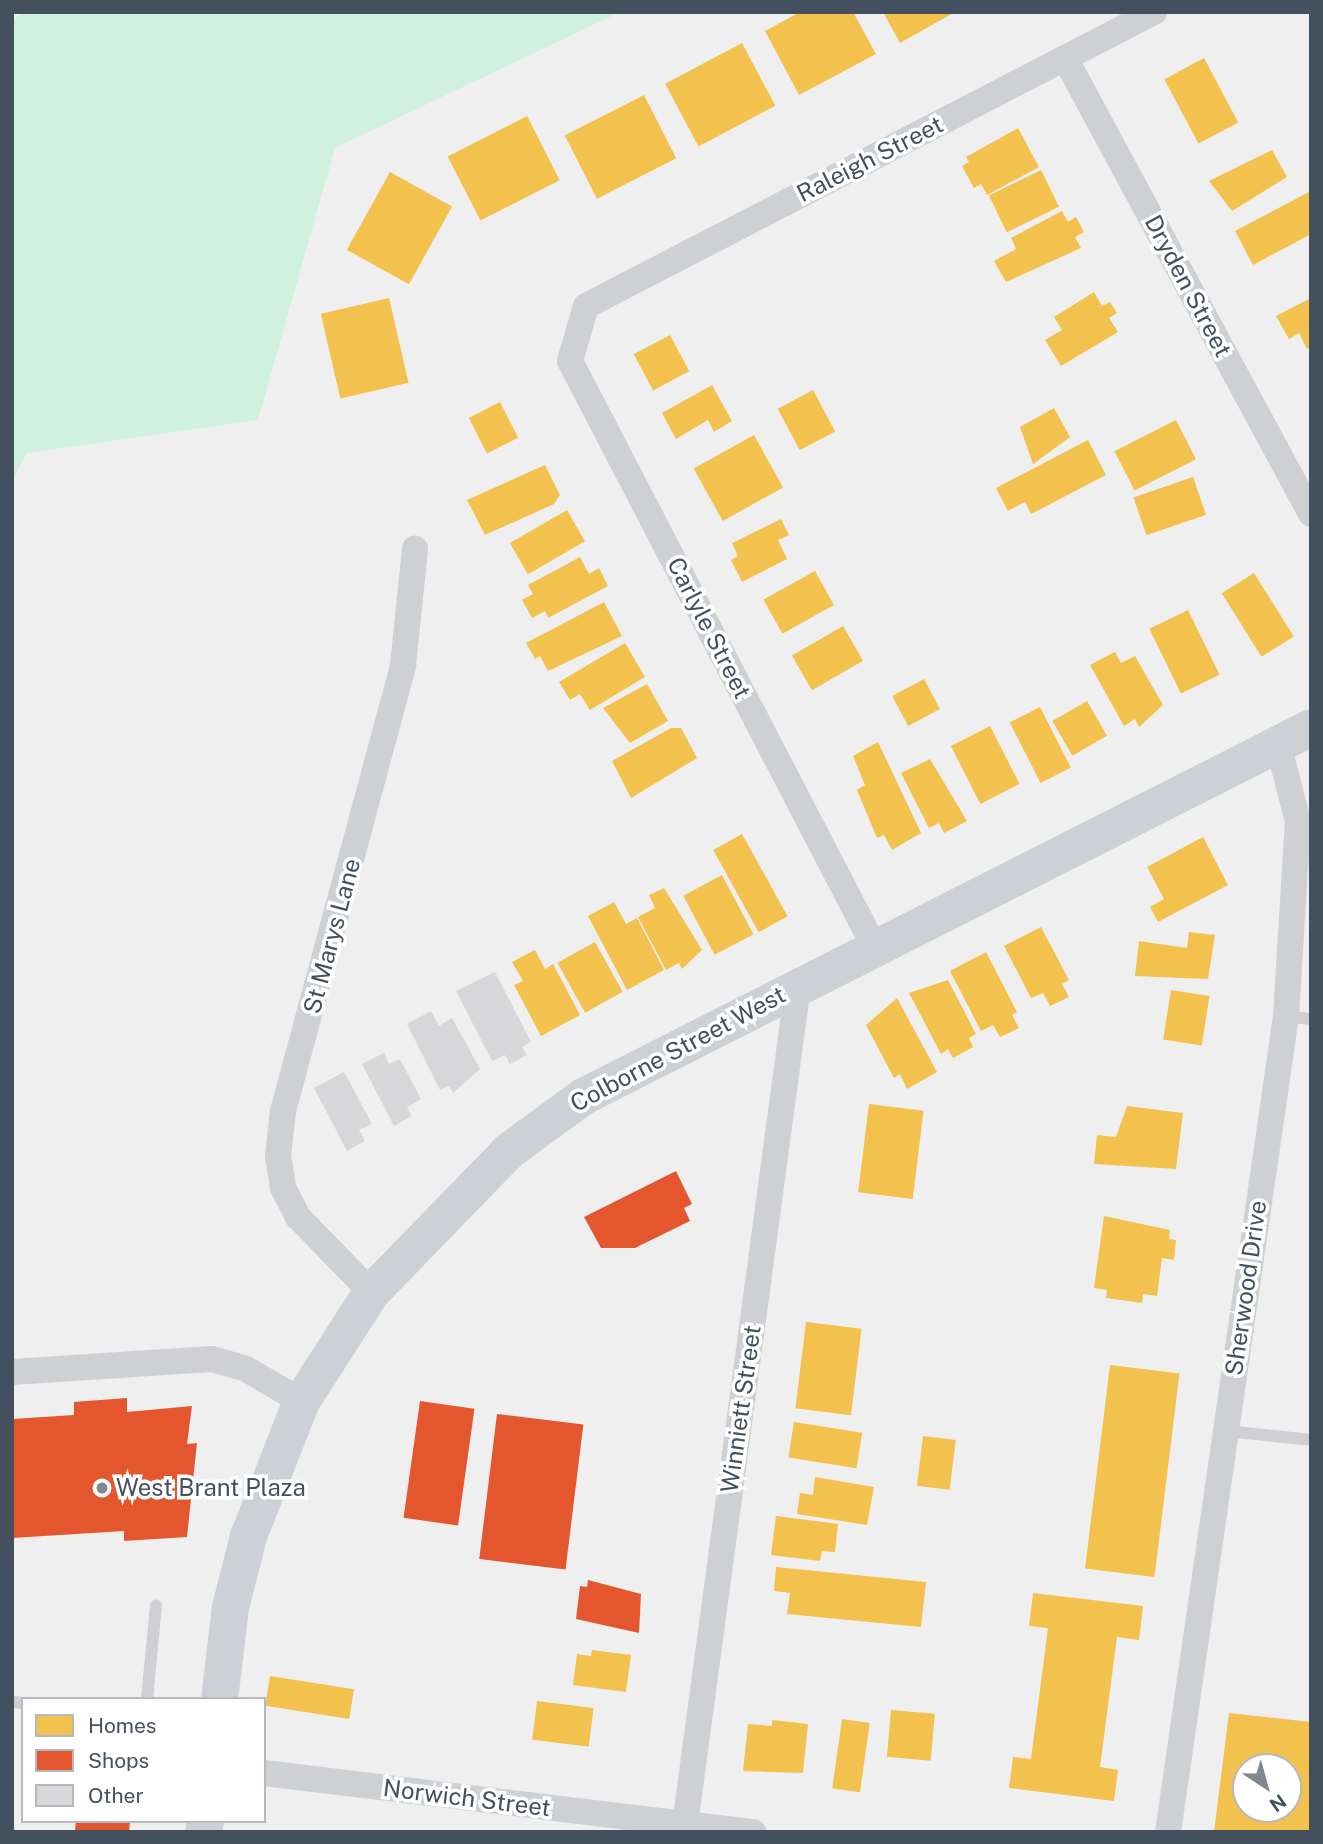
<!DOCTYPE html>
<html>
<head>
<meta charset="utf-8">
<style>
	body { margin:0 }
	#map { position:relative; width:1323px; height:1844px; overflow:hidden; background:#f0efef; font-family:"Public Sans",sans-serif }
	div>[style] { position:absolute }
	.green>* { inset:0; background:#d1f1e0 }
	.homes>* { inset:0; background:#f2c14e; transform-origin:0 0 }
	.shops>* { inset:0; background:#e4572e; transform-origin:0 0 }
	.building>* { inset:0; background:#d7d7d9 }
	.service>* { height:12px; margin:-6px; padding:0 6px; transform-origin:6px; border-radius:6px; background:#ced0d4 }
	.minor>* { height:26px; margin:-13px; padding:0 13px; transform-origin:13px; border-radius:13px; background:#ced0d4 }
	.secondary>* { height:37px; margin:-18.5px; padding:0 18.5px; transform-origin:18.5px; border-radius:18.5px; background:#cdd0d5 }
	.dots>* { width:19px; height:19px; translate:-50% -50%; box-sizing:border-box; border:4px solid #fff; border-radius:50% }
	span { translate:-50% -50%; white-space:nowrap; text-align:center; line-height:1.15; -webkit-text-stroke:7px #fff; paint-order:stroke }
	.street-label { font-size:24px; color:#45505e }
	.poi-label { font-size:24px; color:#45505e }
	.left { translate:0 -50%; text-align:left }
	.frame { position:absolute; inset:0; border:14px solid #45505e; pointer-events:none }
	.legend { position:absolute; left:21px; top:1697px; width:245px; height:126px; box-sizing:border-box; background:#fff; border:2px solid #b5b9bf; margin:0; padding:9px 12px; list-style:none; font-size:21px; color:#45505e }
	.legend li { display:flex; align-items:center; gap:14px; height:35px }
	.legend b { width:35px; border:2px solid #b5b9bf }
	.north { position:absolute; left:1232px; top:1753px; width:70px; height:70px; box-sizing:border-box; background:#fff; border:2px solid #b5b9bf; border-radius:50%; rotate:144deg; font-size:19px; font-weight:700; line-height:28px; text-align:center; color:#45505e }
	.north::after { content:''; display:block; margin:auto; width:24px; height:32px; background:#818891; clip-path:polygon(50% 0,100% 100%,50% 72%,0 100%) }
</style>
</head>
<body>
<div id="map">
	<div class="green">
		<div style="clip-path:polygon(21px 12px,620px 12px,335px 148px,258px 420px,27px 453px,12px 481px,12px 23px)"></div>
	</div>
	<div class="homes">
		<div style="clip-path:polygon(800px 12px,853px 12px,876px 54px,799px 95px,765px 31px)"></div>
		<div style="clip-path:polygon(883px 12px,955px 12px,900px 43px)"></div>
		<div style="left:742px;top:43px;width:71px;height:87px;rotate:62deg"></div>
		<div style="left:1204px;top:58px;width:73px;height:45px;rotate:62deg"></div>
		<div style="left:644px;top:95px;width:71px;height:89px;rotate:63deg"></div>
		<div style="left:527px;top:116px;width:72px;height:89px;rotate:63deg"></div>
		<div style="clip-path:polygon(1018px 128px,1039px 167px,987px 195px,981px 184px,974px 188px,962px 166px,969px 162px,966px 157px)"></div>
		<div style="clip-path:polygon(1272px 150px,1287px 177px,1232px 211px,1209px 181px)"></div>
		<div style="left:1041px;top:170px;width:41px;height:58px;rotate:64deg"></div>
		<div style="left:390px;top:172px;width:71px;height:89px;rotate:29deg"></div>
		<div style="clip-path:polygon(1311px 191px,1311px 234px,1253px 265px,1235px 231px)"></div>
		<div style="clip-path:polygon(1062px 211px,1068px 222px,1076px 217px,1084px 232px,1075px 237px,1081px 248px,1006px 282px,994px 261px,1016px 249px,1011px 238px)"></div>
		<div style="clip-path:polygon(1094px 292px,1102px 306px,1110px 302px,1117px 313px,1109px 318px,1118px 332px,1061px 366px,1045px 340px,1062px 330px,1054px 317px)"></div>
		<div style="left:389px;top:298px;width:87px;height:70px;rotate:77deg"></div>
		<div style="clip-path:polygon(1311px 298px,1311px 347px,1307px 349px,1299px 333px,1289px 339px,1276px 316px)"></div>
		<div style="left:670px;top:335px;width:41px;height:41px;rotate:62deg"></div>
		<div style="clip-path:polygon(712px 385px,732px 421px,714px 432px,708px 420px,676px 439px,662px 413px)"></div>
		<div style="left:813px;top:390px;width:47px;height:40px;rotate:62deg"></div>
		<div style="left:500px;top:402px;width:40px;height:35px;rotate:63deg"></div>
		<div style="clip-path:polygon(1054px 408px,1070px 437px,1033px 464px,1020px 427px)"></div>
		<div style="left:1176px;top:420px;width:44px;height:69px;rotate:63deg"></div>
		<div style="left:754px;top:435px;width:60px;height:69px;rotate:61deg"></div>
		<div style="clip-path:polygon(1088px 440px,1106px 475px,1031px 514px,1025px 502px,1008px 511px,996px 488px)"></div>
		<div style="clip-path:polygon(545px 465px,560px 495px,554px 504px,485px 535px,467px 500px)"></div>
		<div style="left:1193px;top:477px;width:40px;height:63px;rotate:71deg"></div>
		<div style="left:567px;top:510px;width:36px;height:66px;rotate:60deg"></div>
		<div style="clip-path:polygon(781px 519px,789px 535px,778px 540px,787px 559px,742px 582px,731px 560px,738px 556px,732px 543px)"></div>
		<div style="clip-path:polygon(580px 557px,589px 574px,599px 568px,608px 586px,548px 618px,545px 611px,532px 618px,522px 600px,533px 594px,528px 585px)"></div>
		<div style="left:815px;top:571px;width:39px;height:59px;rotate:61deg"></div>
		<div style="left:1254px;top:573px;width:75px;height:38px;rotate:58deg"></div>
		<div style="clip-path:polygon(604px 602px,622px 636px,548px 671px,540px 656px,535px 659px,526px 643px)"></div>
		<div style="left:1188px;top:610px;width:72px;height:43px;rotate:64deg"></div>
		<div style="left:843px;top:626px;width:40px;height:59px;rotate:60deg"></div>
		<div style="clip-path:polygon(625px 643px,645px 677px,590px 710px,580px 694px,570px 700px,559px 682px)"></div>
		<div style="clip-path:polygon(1115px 652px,1121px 663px,1135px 656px,1163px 705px,1139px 727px,1135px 719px,1124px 726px,1090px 665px)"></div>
		<div style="left:924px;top:679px;width:34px;height:36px;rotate:62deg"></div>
		<div style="clip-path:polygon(647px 684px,668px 721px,630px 743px,603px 708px)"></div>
		<div style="left:1087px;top:701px;width:40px;height:40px;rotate:60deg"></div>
		<div style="left:1040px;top:707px;width:68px;height:34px;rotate:63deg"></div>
		<div style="left:990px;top:726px;width:65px;height:44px;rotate:63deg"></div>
		<div style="clip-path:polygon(671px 728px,681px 728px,697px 758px,631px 798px,612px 761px)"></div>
		<div style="clip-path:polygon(878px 742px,921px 833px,892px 850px,884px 835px,877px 838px,857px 790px,865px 785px,853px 756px)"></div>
		<div style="clip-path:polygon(930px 759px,967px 821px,944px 833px,939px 823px,929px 828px,901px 773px)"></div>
		<div style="left:742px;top:834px;width:94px;height:33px;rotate:61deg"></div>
		<div style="clip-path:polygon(1203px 837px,1228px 885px,1158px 922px,1150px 907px,1164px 899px,1147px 867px)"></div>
		<div style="left:722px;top:875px;width:67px;height:44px;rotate:62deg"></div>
		<div style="clip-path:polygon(664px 888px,702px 950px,682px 969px,679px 963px,666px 970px,638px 917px,655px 908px,649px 895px)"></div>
		<div style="clip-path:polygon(614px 902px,626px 924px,637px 918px,664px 970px,627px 990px,588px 916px)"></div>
		<div style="clip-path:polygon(1041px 927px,1069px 980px,1062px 984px,1069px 997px,1050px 1006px,1043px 993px,1031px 998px,1004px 946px)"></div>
		<div style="clip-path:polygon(1189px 932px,1215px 935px,1208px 979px,1135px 976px,1139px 941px,1187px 948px)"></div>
		<div style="left:595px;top:942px;width:57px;height:43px;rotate:61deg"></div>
		<div style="clip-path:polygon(535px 950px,545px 969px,553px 964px,580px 1015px,541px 1036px,514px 985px,523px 981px,512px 962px)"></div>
		<div style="clip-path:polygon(986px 952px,1017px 1012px,1012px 1015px,1019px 1028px,1000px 1037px,993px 1025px,981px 1031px,950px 971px)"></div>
		<div style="clip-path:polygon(948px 980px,976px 1034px,969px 1038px,973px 1047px,953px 1058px,948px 1049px,941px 1054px,909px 993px)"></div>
		<div style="left:1171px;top:990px;width:39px;height:50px;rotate:9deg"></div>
		<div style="clip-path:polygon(897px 998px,937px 1072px,907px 1089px,900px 1074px,894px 1078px,866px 1025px)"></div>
		<div style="left:869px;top:1104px;width:55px;height:89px;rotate:7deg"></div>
		<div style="clip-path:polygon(1127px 1106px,1183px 1113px,1176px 1169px,1094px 1164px,1097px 1135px,1116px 1137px)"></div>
		<div style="clip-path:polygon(1104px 1216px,1170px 1230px,1169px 1239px,1176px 1240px,1174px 1260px,1162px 1258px,1157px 1296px,1143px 1294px,1142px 1303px,1106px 1298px,1107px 1290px,1094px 1288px)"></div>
		<div style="left:806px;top:1322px;width:56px;height:87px;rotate:7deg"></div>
		<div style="left:1110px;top:1365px;width:70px;height:205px;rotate:7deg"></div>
		<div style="left:794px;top:1422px;width:69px;height:36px;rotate:9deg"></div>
		<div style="left:923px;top:1436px;width:33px;height:50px;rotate:7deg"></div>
		<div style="clip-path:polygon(815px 1477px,874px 1487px,867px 1525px,797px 1514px,800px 1493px,813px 1495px)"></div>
		<div style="clip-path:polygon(776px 1516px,838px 1524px,835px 1552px,822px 1551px,820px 1561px,771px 1555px)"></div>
		<div style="clip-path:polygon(776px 1567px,926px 1582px,921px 1627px,787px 1614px,790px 1593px,774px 1591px)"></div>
		<div style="clip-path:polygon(1033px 1593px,1143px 1606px,1139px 1640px,1117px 1637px,1100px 1767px,1118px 1770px,1114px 1801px,1009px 1788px,1013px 1757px,1031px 1759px,1048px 1628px,1029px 1626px)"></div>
		<div style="clip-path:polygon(592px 1650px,631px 1655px,626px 1692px,573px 1685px,577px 1654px,591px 1656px)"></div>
		<div style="left:270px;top:1676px;width:85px;height:30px;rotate:9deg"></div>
		<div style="left:537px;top:1701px;width:57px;height:39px;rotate:7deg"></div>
		<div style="left:891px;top:1710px;width:44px;height:47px;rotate:5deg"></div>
		<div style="clip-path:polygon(evenodd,1229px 1713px,1311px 1722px,1311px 1832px,1214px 1832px,1229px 1713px,1246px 1767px,1288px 1767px,1288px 1809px,1246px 1809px,1246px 1767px)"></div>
		<div style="left:842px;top:1719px;width:28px;height:70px;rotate:8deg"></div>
		<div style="clip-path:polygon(772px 1720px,808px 1724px,803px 1773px,743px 1771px,748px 1724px,772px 1726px)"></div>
	</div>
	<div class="shops">
		<div style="clip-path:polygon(676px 1171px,692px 1204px,684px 1208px,690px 1221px,635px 1248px,601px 1248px,584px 1217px)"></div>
		<div style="clip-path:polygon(127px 1398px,127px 1412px,192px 1406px,187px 1444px,197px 1443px,187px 1537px,124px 1541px,124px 1531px,12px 1538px,12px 1419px,74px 1415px,74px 1402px)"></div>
		<div style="left:420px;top:1401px;width:55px;height:118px;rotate:8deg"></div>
		<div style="left:497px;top:1414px;width:87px;height:146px;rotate:7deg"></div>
		<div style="clip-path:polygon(588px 1580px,641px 1594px,639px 1633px,576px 1619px,580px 1586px,587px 1587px)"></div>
		<div style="clip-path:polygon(76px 1821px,130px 1821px,129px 1832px,75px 1830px)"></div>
	</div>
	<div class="building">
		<div style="clip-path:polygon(495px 972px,531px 1042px,522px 1047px,527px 1055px,510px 1064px,505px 1055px,492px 1061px,456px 991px)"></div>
		<div style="clip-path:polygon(431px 1011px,439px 1026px,452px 1018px,480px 1069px,453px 1093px,449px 1086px,440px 1090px,407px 1024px)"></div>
		<div style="clip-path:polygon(384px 1053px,389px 1064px,400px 1059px,421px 1099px,407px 1107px,412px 1116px,394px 1126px,362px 1064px)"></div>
		<div style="clip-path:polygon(344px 1072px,372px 1124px,359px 1130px,365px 1141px,347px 1151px,314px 1088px)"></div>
	</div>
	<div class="service">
		<div style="left:1286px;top:1016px;width:25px;rotate:7deg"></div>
		<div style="left:1226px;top:1431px;width:85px;rotate:6deg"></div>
		<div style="left:147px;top:1699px;width:94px;rotate:-84.5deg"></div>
		<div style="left:12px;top:1702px;width:11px;rotate:5deg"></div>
	</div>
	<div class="minor">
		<div style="left:1065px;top:58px;width:518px;rotate:61.65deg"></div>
		<div style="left:874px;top:946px;width:659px;rotate:-117.46deg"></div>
		<div style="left:570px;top:361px;width:57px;rotate:-73.8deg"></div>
		<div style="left:586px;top:306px;width:640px;rotate:-27.37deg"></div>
		<div style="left:371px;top:1292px;width:105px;rotate:-134.2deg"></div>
		<div style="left:298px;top:1217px;width:34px;rotate:-117deg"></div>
		<div style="left:283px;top:1187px;width:31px;rotate:-99deg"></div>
		<div style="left:278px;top:1156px;width:45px;rotate:-83.7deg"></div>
		<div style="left:283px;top:1111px;width:462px;rotate:-74.9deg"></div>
		<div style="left:403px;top:665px;width:117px;rotate:-84.1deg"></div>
		<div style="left:12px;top:1372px;width:200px;rotate:-3.7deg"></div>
		<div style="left:212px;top:1359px;width:35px;rotate:16deg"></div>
		<div style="left:246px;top:1369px;width:64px;rotate:30.2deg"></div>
		<div style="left:264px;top:1773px;width:493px;rotate:6.9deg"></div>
		<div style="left:684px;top:1832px;width:854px;rotate:-82.33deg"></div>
		<div style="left:1168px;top:1832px;width:824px;rotate:-81.77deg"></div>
		<div style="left:1286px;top:1016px;width:195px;rotate:-86.5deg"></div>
		<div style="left:1298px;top:821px;width:79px;rotate:-104.7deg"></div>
	</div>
	<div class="secondary">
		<div style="left:219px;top:1699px;width:93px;rotate:-83.2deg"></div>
		<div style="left:230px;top:1607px;width:73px;rotate:-75.8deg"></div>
		<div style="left:248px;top:1536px;width:145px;rotate:-68.6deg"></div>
		<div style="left:301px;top:1401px;width:130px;rotate:-57.3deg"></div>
		<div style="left:371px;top:1292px;width:198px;rotate:-45.8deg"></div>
		<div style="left:509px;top:1150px;width:92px;rotate:-36.1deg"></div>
		<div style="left:583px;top:1096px;width:816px;rotate:-26.88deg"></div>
		<div style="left:203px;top:1832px;width:11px;rotate:-80deg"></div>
	</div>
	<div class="dots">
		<div style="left:102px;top:1488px;background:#818891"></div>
	</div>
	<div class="street-label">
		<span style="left:870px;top:159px;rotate:-27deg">Raleigh Street</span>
		<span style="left:1188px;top:286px;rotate:62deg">Dryden Street</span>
		<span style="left:709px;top:628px;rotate:63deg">Carlyle Street</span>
		<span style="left:332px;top:936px;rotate:-75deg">St Marys Lane</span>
		<span style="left:678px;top:1049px;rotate:-28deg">Colborne Street West</span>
		<span style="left:1246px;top:1288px;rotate:-82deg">Sherwood Drive</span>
		<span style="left:741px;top:1409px;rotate:-82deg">Winniett Street</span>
		<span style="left:467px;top:1798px;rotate:7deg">Norwich Street</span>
	</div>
	<div class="poi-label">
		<span class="left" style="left:116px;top:1488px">West Brant Plaza</span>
	</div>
	<div class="frame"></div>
	<ul class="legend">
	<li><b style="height:19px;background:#f2c14e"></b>Homes</li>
	<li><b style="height:19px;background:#e4572e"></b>Shops</li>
	<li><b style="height:19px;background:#d7d7d9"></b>Other</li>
	</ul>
	<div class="north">N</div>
</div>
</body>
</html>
